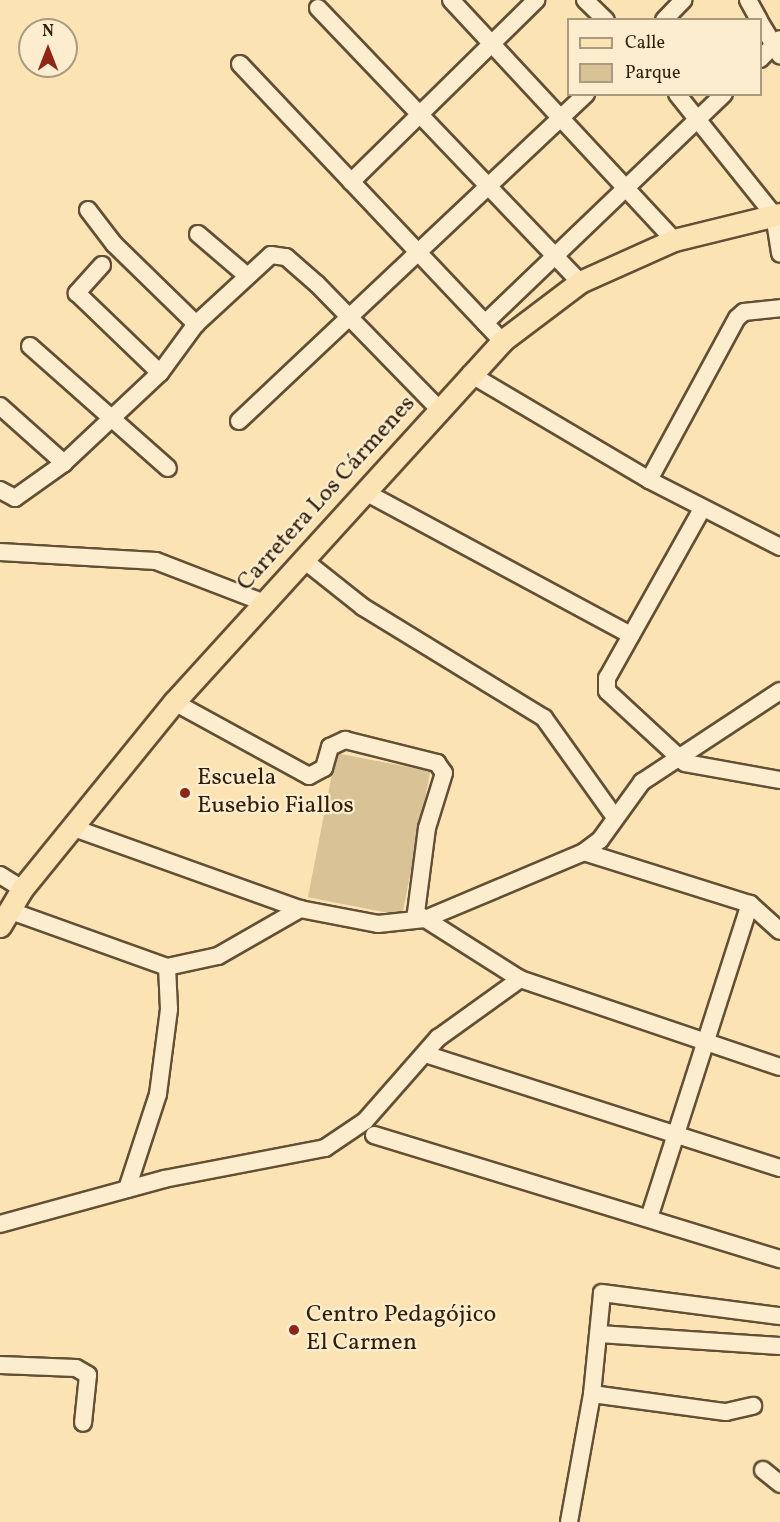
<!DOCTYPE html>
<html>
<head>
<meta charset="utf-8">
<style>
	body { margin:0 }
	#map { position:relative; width:780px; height:1522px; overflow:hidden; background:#fbe3b3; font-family:Vollkorn,serif }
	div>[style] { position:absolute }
	.green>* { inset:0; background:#d8c296; transform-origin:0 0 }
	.roads { filter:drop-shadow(2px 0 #634f35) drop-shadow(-2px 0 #634f35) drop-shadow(0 2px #634f35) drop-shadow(0 -2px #634f35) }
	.minor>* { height:16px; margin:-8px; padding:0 8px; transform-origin:8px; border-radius:8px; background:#fcedce }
	.major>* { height:21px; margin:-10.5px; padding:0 10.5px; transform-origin:10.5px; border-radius:10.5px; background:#fbe3b3 }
	.dots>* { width:16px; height:16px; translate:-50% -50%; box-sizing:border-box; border:3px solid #fcedce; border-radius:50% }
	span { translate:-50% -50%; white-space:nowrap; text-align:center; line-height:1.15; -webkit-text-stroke:4.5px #fcedce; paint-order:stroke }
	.street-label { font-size:24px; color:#301e0b }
	.poi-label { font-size:24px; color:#301e0b }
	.left { translate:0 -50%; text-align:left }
	.legend { position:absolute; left:567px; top:18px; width:195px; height:78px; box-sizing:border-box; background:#fcedce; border:2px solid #aa9a80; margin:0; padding:8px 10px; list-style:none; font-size:18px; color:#301e0b }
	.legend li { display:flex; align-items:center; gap:12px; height:30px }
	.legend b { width:30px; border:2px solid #aa9a80 }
	.north { position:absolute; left:18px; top:18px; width:60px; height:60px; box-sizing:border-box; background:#fcedce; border:2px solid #aa9a80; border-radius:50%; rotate:0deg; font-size:16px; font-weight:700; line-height:24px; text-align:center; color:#301e0b }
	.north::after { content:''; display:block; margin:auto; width:21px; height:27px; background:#8f2418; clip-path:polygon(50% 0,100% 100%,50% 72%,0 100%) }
</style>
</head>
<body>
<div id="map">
	<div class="green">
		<div style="left:336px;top:753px;width:96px;height:147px;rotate:11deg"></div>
	</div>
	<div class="roads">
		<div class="minor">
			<div style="left:451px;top:0;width:328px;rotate:47.1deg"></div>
			<div style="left:585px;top:0;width:29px;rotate:44deg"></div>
			<div style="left:748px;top:0;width:23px;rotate:61deg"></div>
			<div style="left:318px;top:8px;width:379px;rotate:46.3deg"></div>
			<div style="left:664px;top:20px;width:28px;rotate:-46deg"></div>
			<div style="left:760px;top:22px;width:39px;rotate:59deg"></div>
			<div style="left:760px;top:59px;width:28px;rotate:-45deg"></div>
			<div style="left:240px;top:64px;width:381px;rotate:46.6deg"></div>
			<div style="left:677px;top:94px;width:155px;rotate:51.3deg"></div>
			<div style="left:774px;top:215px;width:39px;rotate:81deg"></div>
			<div style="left:351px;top:182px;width:260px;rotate:-44.5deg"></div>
			<div style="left:88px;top:210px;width:43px;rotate:52.6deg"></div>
			<div style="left:114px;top:244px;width:115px;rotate:44.3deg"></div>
			<div style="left:198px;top:234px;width:63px;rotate:40.5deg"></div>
			<div style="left:102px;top:265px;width:38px;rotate:132deg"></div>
			<div style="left:77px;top:293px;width:115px;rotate:43.9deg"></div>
			<div style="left:485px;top:323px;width:331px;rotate:-43.8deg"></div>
			<div style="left:30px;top:346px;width:184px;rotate:41.5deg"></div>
			<div style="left:470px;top:374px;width:208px;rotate:30.6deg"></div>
			<div style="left:649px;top:480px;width:147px;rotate:27.1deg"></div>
			<div style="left:0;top:406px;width:86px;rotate:41.7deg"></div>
			<div style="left:239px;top:421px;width:477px;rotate:-43.3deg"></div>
			<div style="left:649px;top:480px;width:184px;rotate:-61.5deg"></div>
			<div style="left:737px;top:318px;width:9px;rotate:-41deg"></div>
			<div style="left:744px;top:312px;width:36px;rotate:-6deg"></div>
			<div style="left:0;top:490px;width:17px;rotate:28deg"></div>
			<div style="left:15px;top:498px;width:60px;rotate:-35.5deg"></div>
			<div style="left:64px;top:463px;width:132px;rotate:-43.2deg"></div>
			<div style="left:160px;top:373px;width:61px;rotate:-53.7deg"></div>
			<div style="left:196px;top:324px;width:102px;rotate:-42.6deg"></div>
			<div style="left:271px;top:255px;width:15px;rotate:8deg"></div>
			<div style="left:286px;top:257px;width:41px;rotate:41.1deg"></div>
			<div style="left:317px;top:284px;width:173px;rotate:45.7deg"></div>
			<div style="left:367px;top:493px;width:300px;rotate:28.3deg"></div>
			<div style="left:702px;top:509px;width:194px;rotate:119.3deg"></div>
			<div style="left:607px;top:678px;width:13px;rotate:90deg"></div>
			<div style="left:607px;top:691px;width:106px;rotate:42.7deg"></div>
			<div style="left:685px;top:763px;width:97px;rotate:10.1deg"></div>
			<div style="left:0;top:552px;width:156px;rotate:3.3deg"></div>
			<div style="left:156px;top:561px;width:117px;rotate:21.1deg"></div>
			<div style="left:305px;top:561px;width:74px;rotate:38.4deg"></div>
			<div style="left:363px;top:607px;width:212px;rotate:31.5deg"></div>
			<div style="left:544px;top:718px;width:120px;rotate:54.5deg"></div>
			<div style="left:174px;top:702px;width:154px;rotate:28.7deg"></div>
			<div style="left:309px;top:776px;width:17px;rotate:-28deg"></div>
			<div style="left:324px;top:768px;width:22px;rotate:-74deg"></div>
			<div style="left:330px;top:747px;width:17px;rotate:-25deg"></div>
			<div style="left:345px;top:740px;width:95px;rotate:14deg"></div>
			<div style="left:437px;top:763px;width:12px;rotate:55deg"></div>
			<div style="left:444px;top:773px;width:58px;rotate:107.2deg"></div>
			<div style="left:427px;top:828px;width:86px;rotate:97.4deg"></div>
			<div style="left:416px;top:913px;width:123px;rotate:32.4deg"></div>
			<div style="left:520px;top:979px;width:274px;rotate:18.7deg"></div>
			<div style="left:71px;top:827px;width:243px;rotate:19.7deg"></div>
			<div style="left:300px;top:909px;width:79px;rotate:10.9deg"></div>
			<div style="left:378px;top:924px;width:47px;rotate:-6.1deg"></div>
			<div style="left:425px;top:919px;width:173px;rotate:-22.8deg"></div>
			<div style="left:584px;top:852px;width:20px;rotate:-37deg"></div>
			<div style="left:600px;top:840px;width:72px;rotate:-54.1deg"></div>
			<div style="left:642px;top:782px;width:165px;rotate:-33.4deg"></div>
			<div style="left:584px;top:852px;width:174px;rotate:17.4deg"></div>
			<div style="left:750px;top:904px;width:40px;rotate:42deg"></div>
			<div style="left:0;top:875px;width:26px;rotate:32deg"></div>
			<div style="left:8px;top:910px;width:169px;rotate:19.7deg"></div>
			<div style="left:167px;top:967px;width:52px;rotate:-12.2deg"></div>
			<div style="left:218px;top:956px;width:95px;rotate:-29.8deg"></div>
			<div style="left:425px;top:1054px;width:373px;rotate:17.8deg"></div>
			<div style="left:374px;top:1135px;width:425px;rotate:17deg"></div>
			<div style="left:127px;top:1189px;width:100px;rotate:-71.9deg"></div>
			<div style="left:158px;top:1094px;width:86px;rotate:-82.6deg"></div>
			<div style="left:169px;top:1009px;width:42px;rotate:-92.7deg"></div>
			<div style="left:649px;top:1218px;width:330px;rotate:-72.2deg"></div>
			<div style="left:0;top:1224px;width:170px;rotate:-15.3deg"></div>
			<div style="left:164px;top:1179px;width:164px;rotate:-10.9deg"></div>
			<div style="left:325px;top:1148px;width:48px;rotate:-34deg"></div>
			<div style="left:365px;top:1121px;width:111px;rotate:-48.7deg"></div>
			<div style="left:438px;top:1038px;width:101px;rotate:-35.7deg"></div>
			<div style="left:599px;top:1334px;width:181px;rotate:3.8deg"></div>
			<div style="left:0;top:1365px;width:76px;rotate:2.3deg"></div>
			<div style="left:76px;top:1368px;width:14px;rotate:30deg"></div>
			<div style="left:88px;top:1375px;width:48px;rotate:95.9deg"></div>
			<div style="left:592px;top:1394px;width:135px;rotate:7.7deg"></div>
			<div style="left:726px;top:1412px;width:28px;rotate:-13deg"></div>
			<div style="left:763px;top:1470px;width:22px;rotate:39deg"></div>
			<div style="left:569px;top:1522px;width:130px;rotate:-79.8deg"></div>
			<div style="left:592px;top:1394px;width:101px;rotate:-84.3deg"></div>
			<div style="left:602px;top:1293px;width:179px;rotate:7.4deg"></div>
		</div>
		<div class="major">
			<div style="left:0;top:926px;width:43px;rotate:-59.3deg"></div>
			<div style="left:22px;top:889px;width:241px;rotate:-50.9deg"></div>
			<div style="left:174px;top:702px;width:488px;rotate:-47.7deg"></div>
			<div style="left:502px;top:341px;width:98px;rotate:-37.1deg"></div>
			<div style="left:580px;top:282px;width:103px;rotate:-24.1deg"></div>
			<div style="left:674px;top:240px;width:109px;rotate:-13.8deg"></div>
		</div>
	</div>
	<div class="dots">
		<div style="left:185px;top:793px;background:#8f2418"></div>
		<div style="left:294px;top:1330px;background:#8f2418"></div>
	</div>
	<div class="street-label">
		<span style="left:327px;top:494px;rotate:-48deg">Carretera Los Cármenes</span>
	</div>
	<div class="poi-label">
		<span class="left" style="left:197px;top:793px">Escuela<br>Eusebio Fiallos</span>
		<span class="left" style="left:306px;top:1330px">Centro Pedagójico<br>El Carmen</span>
	</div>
	<ul class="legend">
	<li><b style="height:8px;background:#fbe3b3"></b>Calle</li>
	<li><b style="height:16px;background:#d8c296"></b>Parque</li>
	</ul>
	<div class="north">N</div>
</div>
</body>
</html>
